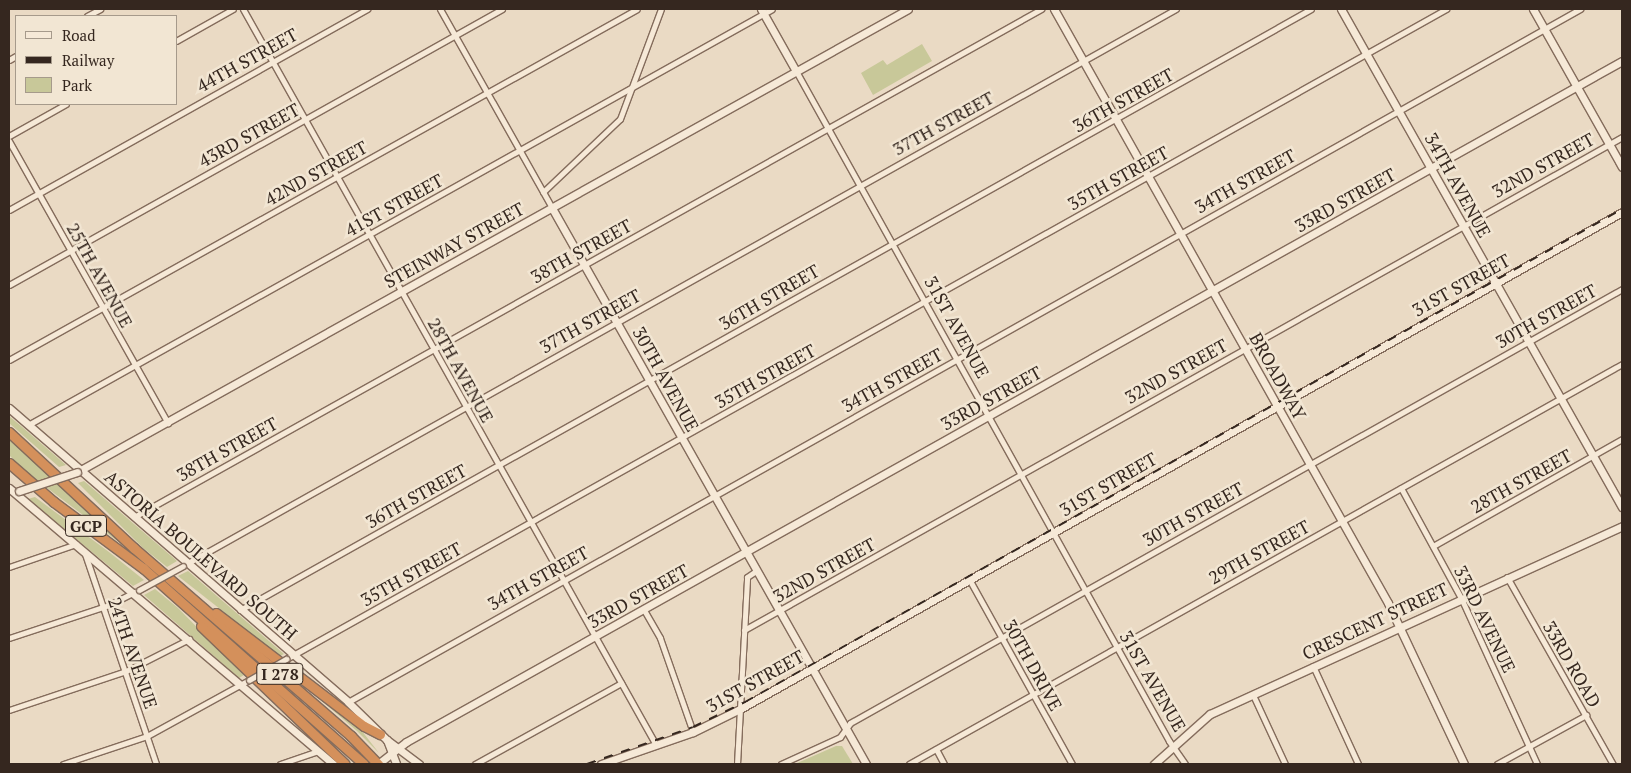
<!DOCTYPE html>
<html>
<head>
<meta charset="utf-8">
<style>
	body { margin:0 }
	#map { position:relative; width:1631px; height:773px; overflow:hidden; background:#eadac4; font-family:"PT Serif",serif }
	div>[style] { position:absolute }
	.green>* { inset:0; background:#c8c899 }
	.roads { filter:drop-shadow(1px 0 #846c5c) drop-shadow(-1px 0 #846c5c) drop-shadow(0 1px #846c5c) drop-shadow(0 -1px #846c5c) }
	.street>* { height:5px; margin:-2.5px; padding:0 2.5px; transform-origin:2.5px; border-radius:2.5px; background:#f6e9d7 }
	.secondary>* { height:7px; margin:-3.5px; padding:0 3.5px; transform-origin:3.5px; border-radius:3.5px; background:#f6e9d7 }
	.highway>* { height:9px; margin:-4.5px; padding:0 4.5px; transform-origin:4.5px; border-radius:4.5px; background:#d4905b }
	.rail>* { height:2px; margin-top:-1px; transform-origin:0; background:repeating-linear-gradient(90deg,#35271f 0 9px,transparent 0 18px) }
	.bridges { filter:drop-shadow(1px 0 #846c5c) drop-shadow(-1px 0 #846c5c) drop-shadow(0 1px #846c5c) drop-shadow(0 -1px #846c5c) }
	.street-bridge>* { height:5px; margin:-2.5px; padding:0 2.5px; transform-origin:2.5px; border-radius:2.5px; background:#f6e9d7 }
	.secondary-bridge>* { height:7px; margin:-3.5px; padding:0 3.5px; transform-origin:3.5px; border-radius:3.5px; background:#f6e9d7 }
	span { translate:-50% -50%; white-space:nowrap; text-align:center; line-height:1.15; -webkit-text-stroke:5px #f2e6d3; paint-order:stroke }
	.shield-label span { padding:1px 4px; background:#f2e6d3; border:1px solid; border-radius:4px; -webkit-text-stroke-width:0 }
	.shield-label { font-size:16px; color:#35271f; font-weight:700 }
	.street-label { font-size:18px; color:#35271f }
	.frame { position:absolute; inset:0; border:10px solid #35271f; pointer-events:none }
	.legend { position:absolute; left:15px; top:15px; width:162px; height:90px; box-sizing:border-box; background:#f2e6d3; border:1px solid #a69a8b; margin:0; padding:6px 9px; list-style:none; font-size:15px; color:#35271f }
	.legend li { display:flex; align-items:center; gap:10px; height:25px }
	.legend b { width:25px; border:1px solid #a69a8b }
</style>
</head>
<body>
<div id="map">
	<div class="green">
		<div style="clip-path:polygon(922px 44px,932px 61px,873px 95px,861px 73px,883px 60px,887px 65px)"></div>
		<div style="clip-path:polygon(9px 416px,21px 426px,66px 465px,59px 467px,9px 423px)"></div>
		<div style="clip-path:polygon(9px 436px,87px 507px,128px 549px,26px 472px,9px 455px)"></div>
		<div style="clip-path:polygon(84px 481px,177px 561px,167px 567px,143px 548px,78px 483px)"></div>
		<div style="clip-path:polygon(35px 497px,109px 552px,144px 580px,133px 586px,28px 499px)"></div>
		<div style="clip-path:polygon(188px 571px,284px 654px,280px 656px,178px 576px)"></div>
		<div style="clip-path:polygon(155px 589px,178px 608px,244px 675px,239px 678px,144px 595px)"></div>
		<div style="clip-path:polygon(303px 685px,358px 726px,379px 753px,357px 731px)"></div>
		<div style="clip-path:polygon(836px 746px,842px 746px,853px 764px,795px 764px)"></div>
	</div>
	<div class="roads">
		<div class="street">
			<div style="left:243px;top:9px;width:844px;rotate:60.7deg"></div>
			<div style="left:440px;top:9px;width:228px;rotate:60.6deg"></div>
			<div style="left:87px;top:16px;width:15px;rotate:-28deg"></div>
			<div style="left:176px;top:41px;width:65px;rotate:-29.3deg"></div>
			<div style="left:9px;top:60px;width:8px;rotate:-30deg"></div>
			<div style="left:796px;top:71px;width:767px;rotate:60.89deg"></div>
			<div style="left:1169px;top:741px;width:28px;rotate:55deg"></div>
			<div style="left:9px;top:136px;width:65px;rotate:-29.3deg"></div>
			<div style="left:9px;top:141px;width:324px;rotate:60.6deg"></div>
			<div style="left:543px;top:192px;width:106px;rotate:-43.5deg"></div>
			<div style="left:620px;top:119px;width:117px;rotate:-69.6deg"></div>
			<div style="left:9px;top:210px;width:411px;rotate:-29.3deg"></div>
			<div style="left:9px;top:285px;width:565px;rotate:-29.24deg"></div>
			<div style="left:9px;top:360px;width:719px;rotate:-29.2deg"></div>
			<div style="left:28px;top:425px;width:852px;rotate:-29.21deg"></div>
			<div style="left:1401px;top:488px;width:125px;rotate:61.4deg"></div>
			<div style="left:1461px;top:598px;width:183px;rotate:65.4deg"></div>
			<div style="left:134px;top:517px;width:1040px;rotate:-29.25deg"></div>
			<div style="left:1433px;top:546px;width:217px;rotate:-29.5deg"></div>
			<div style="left:85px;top:554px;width:222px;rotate:71.3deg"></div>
			<div style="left:186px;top:564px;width:1135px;rotate:-29.28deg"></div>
			<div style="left:9px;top:567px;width:71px;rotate:-18.9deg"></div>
			<div style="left:1507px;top:577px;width:215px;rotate:60.5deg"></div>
			<div style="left:969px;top:579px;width:212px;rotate:60.9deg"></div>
			<div style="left:240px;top:610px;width:1228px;rotate:-29.3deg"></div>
			<div style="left:644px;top:610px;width:32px;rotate:60deg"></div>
			<div style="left:660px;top:638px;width:100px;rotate:70.7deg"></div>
			<div style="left:744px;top:630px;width:1007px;rotate:-29.31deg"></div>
			<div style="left:9px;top:638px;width:105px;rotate:-18.3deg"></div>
			<div style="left:109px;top:605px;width:29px;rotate:-27deg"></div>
			<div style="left:286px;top:659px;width:1330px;rotate:-29.26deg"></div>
			<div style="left:1313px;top:666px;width:108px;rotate:65.3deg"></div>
			<div style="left:1253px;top:695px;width:76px;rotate:65.1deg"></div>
			<div style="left:348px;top:702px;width:1414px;rotate:-29.36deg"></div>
			<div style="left:9px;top:710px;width:123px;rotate:-18.4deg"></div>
			<div style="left:126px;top:671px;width:71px;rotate:-26.9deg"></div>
			<div style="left:936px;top:749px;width:17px;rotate:62deg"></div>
			<div style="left:63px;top:764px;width:89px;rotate:-18.4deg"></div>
			<div style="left:147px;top:736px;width:116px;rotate:-28.8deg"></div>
			<div style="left:280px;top:764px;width:40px;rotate:-18.9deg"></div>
			<div style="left:475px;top:764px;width:167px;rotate:-29deg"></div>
			<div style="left:737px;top:764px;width:187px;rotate:-86.9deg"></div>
			<div style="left:747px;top:577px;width:11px;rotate:-34deg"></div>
			<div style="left:781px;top:764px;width:65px;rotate:-24.6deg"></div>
			<div style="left:840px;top:737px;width:17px;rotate:-54deg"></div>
			<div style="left:850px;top:723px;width:886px;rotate:-29.34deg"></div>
			<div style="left:909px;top:764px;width:818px;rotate:-29.29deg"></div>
			<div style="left:1497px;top:764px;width:102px;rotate:-28.8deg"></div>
		</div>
		<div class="secondary">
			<div style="left:761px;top:9px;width:71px;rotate:60.6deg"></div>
			<div style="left:1054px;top:9px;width:681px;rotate:60.65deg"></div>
			<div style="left:1388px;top:603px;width:178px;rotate:64.7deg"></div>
			<div style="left:1341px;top:9px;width:572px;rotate:60.57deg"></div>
			<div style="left:1533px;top:9px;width:181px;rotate:60.6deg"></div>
			<div style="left:552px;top:208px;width:639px;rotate:60.54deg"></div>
			<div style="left:9px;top:408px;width:449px;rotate:40.9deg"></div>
			<div style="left:348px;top:702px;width:54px;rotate:44.3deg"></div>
			<div style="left:387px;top:740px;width:40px;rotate:37deg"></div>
			<div style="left:77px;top:472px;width:951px;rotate:-29.12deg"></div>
			<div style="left:9px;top:488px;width:426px;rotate:40.4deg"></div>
			<div style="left:387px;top:740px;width:26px;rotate:69deg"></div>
			<div style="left:378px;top:764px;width:36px;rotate:-38deg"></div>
			<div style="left:406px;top:742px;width:1394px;rotate:-29.25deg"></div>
			<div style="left:601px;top:764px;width:97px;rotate:-19.2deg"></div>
			<div style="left:693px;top:732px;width:52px;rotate:-26.1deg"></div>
			<div style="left:740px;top:709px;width:1012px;rotate:-29.4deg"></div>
			<div style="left:1154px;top:764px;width:75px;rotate:-41.8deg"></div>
			<div style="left:1210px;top:714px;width:453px;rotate:-24.5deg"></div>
		</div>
		<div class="highway">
			<div style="left:9px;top:432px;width:171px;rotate:42.9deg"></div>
			<div style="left:134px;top:548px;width:287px;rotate:40.9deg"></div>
			<div style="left:351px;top:736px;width:39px;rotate:46deg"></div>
			<div style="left:9px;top:463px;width:60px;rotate:40.9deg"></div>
			<div style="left:54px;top:502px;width:111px;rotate:36.6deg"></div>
			<div style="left:143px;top:568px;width:295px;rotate:41.6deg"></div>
			<div style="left:216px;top:613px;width:186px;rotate:37.4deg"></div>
			<div style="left:364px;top:726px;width:18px;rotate:27deg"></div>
			<div style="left:201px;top:626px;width:199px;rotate:43.8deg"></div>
		</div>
	</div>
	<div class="rail">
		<div style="left:587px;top:764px;width:112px;rotate:-19.2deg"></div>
		<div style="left:693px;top:727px;width:58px;rotate:-25.7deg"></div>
		<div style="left:745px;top:702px;width:1006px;rotate:-29.34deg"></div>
	</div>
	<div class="bridges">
		<div class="street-bridge">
			<div style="left:139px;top:590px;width:50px;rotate:-28.6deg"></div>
			<div style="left:249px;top:680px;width:43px;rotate:-29.6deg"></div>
		</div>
		<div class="secondary-bridge">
			<div style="left:19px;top:491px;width:61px;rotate:-18.1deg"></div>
		</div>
	</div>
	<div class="shield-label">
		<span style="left:86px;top:526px">GCP</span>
		<span style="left:280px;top:674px">I 278</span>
	</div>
	<div class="street-label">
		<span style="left:247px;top:60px;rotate:-29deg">44TH STREET</span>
		<span style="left:1123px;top:100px;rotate:-29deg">36TH STREET</span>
		<span style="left:943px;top:123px;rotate:-29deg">37TH STREET</span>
		<span style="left:249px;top:135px;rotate:-29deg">43RD STREET</span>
		<span style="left:1543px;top:165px;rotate:-29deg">32ND STREET</span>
		<span style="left:316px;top:173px;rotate:-29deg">42ND STREET</span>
		<span style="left:1118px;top:178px;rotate:-29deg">35TH STREET</span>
		<span style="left:1245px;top:181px;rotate:-29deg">34TH STREET</span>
		<span style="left:1458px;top:185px;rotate:61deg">34TH AVENUE</span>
		<span style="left:1345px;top:200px;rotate:-29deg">33RD STREET</span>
		<span style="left:394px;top:205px;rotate:-29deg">41ST STREET</span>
		<span style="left:454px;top:245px;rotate:-29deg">STEINWAY STREET</span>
		<span style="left:581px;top:251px;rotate:-29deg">38TH STREET</span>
		<span style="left:100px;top:275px;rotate:61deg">25TH AVENUE</span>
		<span style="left:1461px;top:285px;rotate:-29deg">31ST STREET</span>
		<span style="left:769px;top:297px;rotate:-30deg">36TH STREET</span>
		<span style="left:1546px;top:316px;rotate:-29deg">30TH STREET</span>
		<span style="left:590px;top:321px;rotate:-29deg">37TH STREET</span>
		<span style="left:957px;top:327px;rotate:61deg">31ST AVENUE</span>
		<span style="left:461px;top:370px;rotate:61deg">28TH AVENUE</span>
		<span style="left:1176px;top:371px;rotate:-29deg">32ND STREET</span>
		<span style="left:765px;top:376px;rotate:-29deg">35TH STREET</span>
		<span style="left:1278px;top:376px;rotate:61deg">BROADWAY</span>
		<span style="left:666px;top:379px;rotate:61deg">30TH AVENUE</span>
		<span style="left:892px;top:380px;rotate:-29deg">34TH STREET</span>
		<span style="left:991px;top:398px;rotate:-29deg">33RD STREET</span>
		<span style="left:227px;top:449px;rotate:-29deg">38TH STREET</span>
		<span style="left:1521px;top:481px;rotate:-29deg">28TH STREET</span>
		<span style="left:1108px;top:484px;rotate:-30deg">31ST STREET</span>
		<span style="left:416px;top:496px;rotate:-29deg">36TH STREET</span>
		<span style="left:1193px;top:514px;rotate:-29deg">30TH STREET</span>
		<span style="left:1259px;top:552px;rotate:-29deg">29TH STREET</span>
		<span style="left:201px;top:555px;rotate:41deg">ASTORIA BOULEVARD SOUTH</span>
		<span style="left:824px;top:570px;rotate:-29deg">32ND STREET</span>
		<span style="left:411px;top:574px;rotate:-29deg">35TH STREET</span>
		<span style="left:538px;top:578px;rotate:-29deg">34TH STREET</span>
		<span style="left:638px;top:596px;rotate:-29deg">33RD STREET</span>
		<span style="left:1485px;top:619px;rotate:64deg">33RD AVENUE</span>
		<span style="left:1375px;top:621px;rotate:-25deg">CRESCENT STREET</span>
		<span style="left:133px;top:653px;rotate:71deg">24TH AVENUE</span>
		<span style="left:1572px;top:664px;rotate:60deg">33RD ROAD</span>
		<span style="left:1033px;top:665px;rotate:61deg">30TH DRIVE</span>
		<span style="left:755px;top:681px;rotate:-29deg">31ST STREET</span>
		<span style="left:1153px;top:681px;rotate:60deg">31ST AVENUE</span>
	</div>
	<div class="frame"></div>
	<ul class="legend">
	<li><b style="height:6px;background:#f6e9d7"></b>Road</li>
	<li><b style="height:6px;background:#35271f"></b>Railway</li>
	<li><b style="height:14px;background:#c8c899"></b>Park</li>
	</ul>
</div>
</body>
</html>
